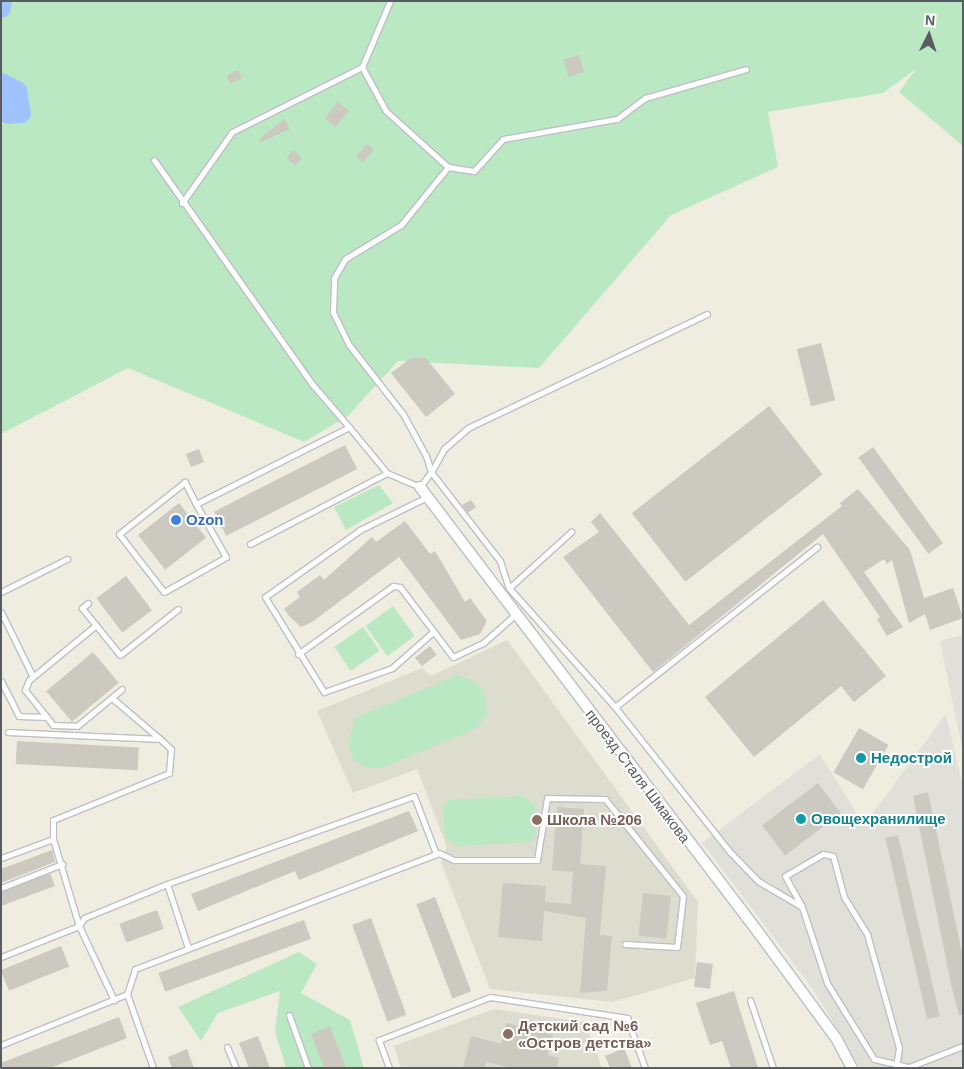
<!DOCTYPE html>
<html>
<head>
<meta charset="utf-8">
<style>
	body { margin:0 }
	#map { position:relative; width:964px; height:1069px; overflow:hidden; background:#eeede0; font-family:Helvetica,sans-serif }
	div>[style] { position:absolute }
	.industrial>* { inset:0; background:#e1e0d8 }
	.education>* { inset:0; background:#ddddcf }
	.green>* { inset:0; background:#bae8c3; transform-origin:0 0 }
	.river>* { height:20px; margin:-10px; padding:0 10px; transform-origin:10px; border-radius:10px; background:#9fc3ff }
	.building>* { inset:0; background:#cbc9c0; transform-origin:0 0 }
	.roads { filter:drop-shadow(1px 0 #bebfc6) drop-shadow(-1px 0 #bebfc6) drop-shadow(0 1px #bebfc6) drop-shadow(0 -1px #bebfc6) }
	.lane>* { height:5px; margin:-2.5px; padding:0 2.5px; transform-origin:2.5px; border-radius:2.5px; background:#fff }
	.street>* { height:10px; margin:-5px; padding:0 5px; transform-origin:5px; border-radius:5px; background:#fff }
	.dots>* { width:14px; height:14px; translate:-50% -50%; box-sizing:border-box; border:2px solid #fff; border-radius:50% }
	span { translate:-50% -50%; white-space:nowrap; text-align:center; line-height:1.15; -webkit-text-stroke:4px #fff; paint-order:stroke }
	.shop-label { font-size:15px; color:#366cbe; font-weight:700 }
	.left { translate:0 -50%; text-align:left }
	.culture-label { font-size:15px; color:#0d838f; font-weight:700 }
	.street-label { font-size:15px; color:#595c63 }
	.education-label { font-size:15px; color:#785e54; font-weight:700 }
	.frame { position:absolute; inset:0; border:2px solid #595c63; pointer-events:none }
	.north { position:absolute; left:904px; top:10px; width:50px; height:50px; -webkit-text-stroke:4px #fff; paint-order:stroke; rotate:4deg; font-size:14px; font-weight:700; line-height:20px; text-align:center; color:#595c63 }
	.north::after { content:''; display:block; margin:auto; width:18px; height:22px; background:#595c63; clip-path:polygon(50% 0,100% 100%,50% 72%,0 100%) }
</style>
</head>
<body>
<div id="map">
	<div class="industrial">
		<div style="clip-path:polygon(963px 635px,963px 753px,940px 641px)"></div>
		<div style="clip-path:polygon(946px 714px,963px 787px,963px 1068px,860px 1068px,813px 989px,702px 843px,820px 754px,864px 825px)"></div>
	</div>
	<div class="education">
		<div style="clip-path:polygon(507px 640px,698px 902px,695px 978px,613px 1002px,490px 989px,441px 862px,447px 847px,417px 769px,353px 793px,317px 711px,422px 668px,431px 676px)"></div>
		<div style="clip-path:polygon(494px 1009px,585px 1022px,602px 1068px,401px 1068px,394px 1046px)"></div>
	</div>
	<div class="green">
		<div style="clip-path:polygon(1px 1px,963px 1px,963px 146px,899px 92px,916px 69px,883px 93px,768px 112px,778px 167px,671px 215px,539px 368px,398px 361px,348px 416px,304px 442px,128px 368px,1px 434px)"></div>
		<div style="clip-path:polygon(379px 485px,393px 503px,346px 530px,334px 507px)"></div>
		<div style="left:393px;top:606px;width:37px;height:34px;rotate:54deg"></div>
		<div style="left:363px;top:627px;width:29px;height:35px;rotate:55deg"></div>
		<div style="clip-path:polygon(457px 675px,476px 682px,484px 692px,487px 714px,475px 729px,382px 768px,366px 768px,353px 759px,348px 742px,355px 718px)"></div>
		<div style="clip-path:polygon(523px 796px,535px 806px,536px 833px,531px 842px,457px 846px,445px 837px,443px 808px,449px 800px)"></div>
		<div style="clip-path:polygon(299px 952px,317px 964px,301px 993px,350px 1020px,364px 1068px,286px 1068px,275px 1031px,280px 991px,218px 1013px,201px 1041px,178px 1007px)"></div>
	</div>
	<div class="river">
		<div style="left:1px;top:8px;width:7px;rotate:-82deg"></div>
		<div style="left:1px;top:83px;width:18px;rotate:27deg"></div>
		<div style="left:17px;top:91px;width:22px;rotate:80deg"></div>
		<div style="left:21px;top:113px;width:12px;rotate:175deg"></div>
		<div style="left:9px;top:114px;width:18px;rotate:-117deg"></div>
	</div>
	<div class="building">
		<div style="left:579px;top:55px;width:18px;height:16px;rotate:74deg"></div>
		<div style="left:238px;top:70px;width:9px;height:13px;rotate:63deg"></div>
		<div style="left:338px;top:102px;width:14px;height:21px;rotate:39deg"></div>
		<div style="clip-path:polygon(285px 119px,290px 129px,261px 142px,259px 139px)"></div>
		<div style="left:367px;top:144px;width:9px;height:17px;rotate:41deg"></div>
		<div style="left:293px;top:150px;width:12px;height:10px;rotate:42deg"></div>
		<div style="left:821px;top:343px;width:59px;height:25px;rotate:76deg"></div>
		<div style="clip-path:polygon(411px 358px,426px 358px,455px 394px,426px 417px,391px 373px)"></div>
		<div style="left:769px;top:406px;width:87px;height:174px;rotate:52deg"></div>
		<div style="left:345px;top:445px;width:27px;height:147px;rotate:63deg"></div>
		<div style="left:873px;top:447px;width:119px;height:18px;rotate:54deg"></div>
		<div style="left:199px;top:449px;width:14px;height:14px;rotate:69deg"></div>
		<div style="clip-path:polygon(858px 489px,910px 550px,924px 598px,953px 588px,963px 618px,930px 630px,925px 614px,909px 623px,892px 560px,887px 564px,884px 559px,864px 572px,903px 627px,887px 636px,877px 619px,880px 617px,823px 534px,653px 672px,563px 557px,599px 532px,591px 522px,600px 513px,689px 625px,842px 506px,840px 503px)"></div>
		<div style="clip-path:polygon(471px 500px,476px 507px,468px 513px,462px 505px)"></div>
		<div style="left:179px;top:503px;width:44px;height:52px;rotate:52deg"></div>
		<div style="clip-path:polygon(405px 521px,430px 554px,435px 551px,465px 602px,470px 598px,487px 621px,480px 634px,461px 640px,399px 557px,312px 622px,301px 627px,290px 617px,284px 609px,300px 597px,297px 592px,320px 575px,324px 580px,372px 537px,376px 542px)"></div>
		<div style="left:126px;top:576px;width:43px;height:37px;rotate:53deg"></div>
		<div style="clip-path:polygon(823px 600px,886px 676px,854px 702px,841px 686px,754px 757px,705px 697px)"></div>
		<div style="left:430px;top:646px;width:11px;height:19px;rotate:52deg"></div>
		<div style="left:93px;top:652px;width:40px;height:61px;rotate:50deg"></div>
		<div style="left:859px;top:728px;width:34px;height:51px;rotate:30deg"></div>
		<div style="left:17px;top:741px;width:122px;height:23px;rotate:3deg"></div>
		<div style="left:818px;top:783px;width:38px;height:70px;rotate:53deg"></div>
		<div style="clip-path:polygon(928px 792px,963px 958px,963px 1015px,959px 1015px,951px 984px,913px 796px)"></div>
		<div style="clip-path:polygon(557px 807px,584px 809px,580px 864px,606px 866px,600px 935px,612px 936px,607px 991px,580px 993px,586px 918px,544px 911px,542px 941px,498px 937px,503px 883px,546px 886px,545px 902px,571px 904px,573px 872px,552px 870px)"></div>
		<div style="clip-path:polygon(409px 811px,418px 831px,299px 880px,295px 871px,198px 911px,191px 894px)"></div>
		<div style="left:898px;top:835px;width:186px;height:13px;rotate:77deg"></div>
		<div style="clip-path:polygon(52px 850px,55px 862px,1px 883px,1px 869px)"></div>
		<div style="clip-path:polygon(50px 873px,55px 886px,1px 906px,1px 892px)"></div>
		<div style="left:643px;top:893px;width:28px;height:43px;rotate:6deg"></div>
		<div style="left:435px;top:897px;width:101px;height:20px;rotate:69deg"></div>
		<div style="left:157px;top:910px;width:20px;height:40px;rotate:70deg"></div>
		<div style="left:371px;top:918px;width:103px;height:20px;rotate:70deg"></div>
		<div style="left:304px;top:920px;width:20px;height:155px;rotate:70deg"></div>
		<div style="left:61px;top:946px;width:22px;height:65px;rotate:68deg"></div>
		<div style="left:697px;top:962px;width:16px;height:25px;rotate:7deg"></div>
		<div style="clip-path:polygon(734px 991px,747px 1033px,758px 1068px,731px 1068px,722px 1041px,710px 1045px,696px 1003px)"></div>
		<div style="clip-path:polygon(119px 1017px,127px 1038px,50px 1068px,1px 1068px,1px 1063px)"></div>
		<div style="clip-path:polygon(506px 1023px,553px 1035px,548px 1055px,559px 1058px,557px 1068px,511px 1068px,486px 1062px,485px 1068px,463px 1068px,471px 1036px,501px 1044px)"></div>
		<div style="clip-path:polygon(330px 1026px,346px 1068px,324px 1068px,311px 1034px)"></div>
		<div style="clip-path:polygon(258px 1036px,270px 1068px,249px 1068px,239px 1043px)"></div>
		<div style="clip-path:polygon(624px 1048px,632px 1068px,610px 1068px,605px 1056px)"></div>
		<div style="clip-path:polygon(187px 1049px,194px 1068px,172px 1068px,168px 1057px)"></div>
	</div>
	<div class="roads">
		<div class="lane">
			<div style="left:362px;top:67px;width:50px;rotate:61.4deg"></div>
			<div style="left:386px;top:111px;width:84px;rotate:42.1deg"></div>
			<div style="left:448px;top:167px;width:26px;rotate:9deg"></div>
			<div style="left:474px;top:171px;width:43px;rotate:-47.8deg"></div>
			<div style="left:503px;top:139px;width:116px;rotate:-10deg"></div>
			<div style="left:617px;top:119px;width:35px;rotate:-37deg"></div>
			<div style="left:645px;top:98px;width:105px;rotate:-16deg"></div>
			<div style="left:154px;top:160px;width:276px;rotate:54.8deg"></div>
			<div style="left:313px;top:385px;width:55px;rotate:49.4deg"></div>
			<div style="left:182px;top:203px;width:87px;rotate:-54.8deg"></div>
			<div style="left:232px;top:132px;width:145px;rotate:-26.6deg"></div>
			<div style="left:362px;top:67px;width:72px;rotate:-67deg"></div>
			<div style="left:707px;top:314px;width:265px;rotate:154.5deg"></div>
			<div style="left:468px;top:428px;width:32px;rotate:139deg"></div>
			<div style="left:444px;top:449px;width:26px;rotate:119deg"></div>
			<div style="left:431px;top:472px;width:113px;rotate:52.2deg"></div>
			<div style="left:500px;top:561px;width:28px;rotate:72deg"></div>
			<div style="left:509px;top:588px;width:159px;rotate:48.3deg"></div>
			<div style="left:615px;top:707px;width:185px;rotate:51.6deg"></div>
			<div style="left:730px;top:852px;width:40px;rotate:46deg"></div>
			<div style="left:758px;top:881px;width:51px;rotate:30.6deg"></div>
			<div style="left:802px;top:907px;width:80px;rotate:71.8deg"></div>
			<div style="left:827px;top:983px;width:89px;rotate:58.3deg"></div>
			<div style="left:874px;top:1059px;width:36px;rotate:13deg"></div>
			<div style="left:909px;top:1067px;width:58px;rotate:-21.3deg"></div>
			<div style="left:427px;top:497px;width:75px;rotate:153.8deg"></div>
			<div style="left:360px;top:530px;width:116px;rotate:144.8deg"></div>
			<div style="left:265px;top:597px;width:112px;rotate:58.2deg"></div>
			<div style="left:324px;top:692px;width:72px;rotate:-19.4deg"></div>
			<div style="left:392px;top:668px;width:55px;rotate:-41.3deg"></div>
			<div style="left:196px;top:504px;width:25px;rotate:-117deg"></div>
			<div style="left:185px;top:482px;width:84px;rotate:141.8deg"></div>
			<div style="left:119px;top:534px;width:73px;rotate:52.2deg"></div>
			<div style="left:164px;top:592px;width:71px;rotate:-29.4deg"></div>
			<div style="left:226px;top:557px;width:61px;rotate:-119.5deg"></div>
			<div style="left:196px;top:504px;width:171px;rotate:-26.7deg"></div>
			<div style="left:349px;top:427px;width:60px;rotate:50.4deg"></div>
			<div style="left:387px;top:473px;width:36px;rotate:23deg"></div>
			<div style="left:420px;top:487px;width:19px;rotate:-54deg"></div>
			<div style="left:431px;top:472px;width:17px;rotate:-107deg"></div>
			<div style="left:426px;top:456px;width:48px;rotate:-118.7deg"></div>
			<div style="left:403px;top:414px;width:88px;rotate:-128deg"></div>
			<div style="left:349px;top:345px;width:37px;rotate:-116deg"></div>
			<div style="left:333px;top:312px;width:34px;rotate:-88deg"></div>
			<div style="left:334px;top:278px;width:22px;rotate:-60deg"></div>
			<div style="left:345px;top:259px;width:66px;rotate:-31.3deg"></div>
			<div style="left:401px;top:225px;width:75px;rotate:-51deg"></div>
			<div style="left:250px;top:544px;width:154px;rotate:-27.4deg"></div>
			<div style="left:509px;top:588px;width:84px;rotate:-42.1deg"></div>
			<div style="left:1px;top:592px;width:74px;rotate:-26.6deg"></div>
			<div style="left:88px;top:603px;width:8px;rotate:140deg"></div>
			<div style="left:82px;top:608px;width:60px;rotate:51deg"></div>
			<div style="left:120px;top:655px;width:74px;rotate:-38.4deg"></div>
			<div style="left:1px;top:612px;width:72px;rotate:63.8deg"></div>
			<div style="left:96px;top:625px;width:87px;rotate:140.6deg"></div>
			<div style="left:29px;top:680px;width:11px;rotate:112deg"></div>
			<div style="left:25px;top:690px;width:45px;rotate:51.3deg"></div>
			<div style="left:53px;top:725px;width:24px;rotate:2deg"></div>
			<div style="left:77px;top:726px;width:58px;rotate:-39.4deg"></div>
			<div style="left:298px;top:654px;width:117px;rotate:-35.6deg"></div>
			<div style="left:393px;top:586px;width:7px;rotate:8deg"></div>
			<div style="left:400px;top:587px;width:88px;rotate:52.9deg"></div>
			<div style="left:453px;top:657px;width:33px;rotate:-25deg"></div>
			<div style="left:483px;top:643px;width:44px;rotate:-41.3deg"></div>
			<div style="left:1px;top:681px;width:39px;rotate:63deg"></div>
			<div style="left:19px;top:716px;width:28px;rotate:2deg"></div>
			<div style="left:112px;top:698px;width:63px;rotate:40.5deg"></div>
			<div style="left:615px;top:707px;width:258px;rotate:-38.4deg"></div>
			<div style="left:8px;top:732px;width:152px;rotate:2.6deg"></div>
			<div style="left:160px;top:739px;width:15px;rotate:42deg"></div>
			<div style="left:171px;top:749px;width:24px;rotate:95deg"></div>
			<div style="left:169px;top:773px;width:125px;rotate:157.9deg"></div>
			<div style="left:53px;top:820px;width:19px;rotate:90deg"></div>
			<div style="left:53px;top:839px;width:91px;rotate:73.4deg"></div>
			<div style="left:79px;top:926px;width:82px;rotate:64.7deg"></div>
			<div style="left:1px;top:858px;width:55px;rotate:-20.1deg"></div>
			<div style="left:167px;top:884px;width:67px;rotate:71.8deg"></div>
			<div style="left:1px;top:888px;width:66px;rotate:-21.5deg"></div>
			<div style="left:801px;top:905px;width:33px;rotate:-119deg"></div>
			<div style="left:785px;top:876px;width:44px;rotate:-30.1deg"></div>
			<div style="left:823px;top:854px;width:10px;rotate:11deg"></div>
			<div style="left:833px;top:856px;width:42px;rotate:75deg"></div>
			<div style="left:844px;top:897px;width:44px;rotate:58.1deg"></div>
			<div style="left:867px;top:934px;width:118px;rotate:74.3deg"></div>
			<div style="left:899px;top:1048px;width:20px;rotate:99deg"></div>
			<div style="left:1px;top:957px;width:84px;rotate:-21.7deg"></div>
			<div style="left:79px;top:926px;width:9px;rotate:-58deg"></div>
			<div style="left:84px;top:918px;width:90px;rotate:-22.3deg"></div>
			<div style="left:167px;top:884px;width:262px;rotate:-19.6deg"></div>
			<div style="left:414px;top:796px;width:62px;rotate:69.2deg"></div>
			<div style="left:127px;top:994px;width:78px;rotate:70.6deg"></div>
			<div style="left:750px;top:1000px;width:72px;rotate:71.3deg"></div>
			<div style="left:289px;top:1015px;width:56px;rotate:70.3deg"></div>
			<div style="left:1px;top:1045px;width:136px;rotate:-22deg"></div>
			<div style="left:127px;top:994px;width:26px;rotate:-72deg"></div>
			<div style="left:135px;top:969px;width:325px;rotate:-20.9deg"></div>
			<div style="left:439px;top:853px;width:17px;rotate:25deg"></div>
			<div style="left:454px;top:860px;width:83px"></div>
			<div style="left:537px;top:860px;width:63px;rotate:-80.8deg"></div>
			<div style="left:547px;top:798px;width:58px;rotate:1deg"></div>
			<div style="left:605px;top:799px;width:124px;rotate:51.2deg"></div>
			<div style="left:683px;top:896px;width:51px;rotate:96.7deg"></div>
			<div style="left:677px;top:947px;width:52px;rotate:-176.7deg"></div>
			<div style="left:227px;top:1047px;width:23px;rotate:67deg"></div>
			<div style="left:389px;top:1068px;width:30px;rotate:-110deg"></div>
			<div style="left:379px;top:1040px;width:119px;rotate:-21.2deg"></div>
			<div style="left:490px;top:997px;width:139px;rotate:8.7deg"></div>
			<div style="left:627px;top:1018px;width:53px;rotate:70.2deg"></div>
		</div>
		<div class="street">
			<div style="left:420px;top:487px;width:559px;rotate:52.78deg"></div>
			<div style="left:758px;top:932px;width:132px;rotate:53.7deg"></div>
			<div style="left:836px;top:1038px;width:34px;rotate:62deg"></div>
		</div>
	</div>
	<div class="dots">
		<div style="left:176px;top:520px;background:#3f7fe0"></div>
		<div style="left:861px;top:758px;background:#0f9aa8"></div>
		<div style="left:801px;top:819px;background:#0f9aa8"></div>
		<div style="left:537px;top:820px;background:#8d6e63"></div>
		<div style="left:508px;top:1034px;background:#8d6e63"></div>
	</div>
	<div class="shop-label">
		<span class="left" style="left:186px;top:520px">Ozon</span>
	</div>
	<div class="culture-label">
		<span class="left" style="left:871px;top:758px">Недострой</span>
		<span class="left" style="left:811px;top:819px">Овощехранилище</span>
	</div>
	<div class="street-label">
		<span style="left:638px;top:776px;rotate:53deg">проезд Сталя Шмакова</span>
	</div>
	<div class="education-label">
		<span class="left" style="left:547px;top:820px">Школа №206</span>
		<span class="left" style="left:518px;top:1034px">Детский сад №6<br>«Остров детства»</span>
	</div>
	<div class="frame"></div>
	<div class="north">N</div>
</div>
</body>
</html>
